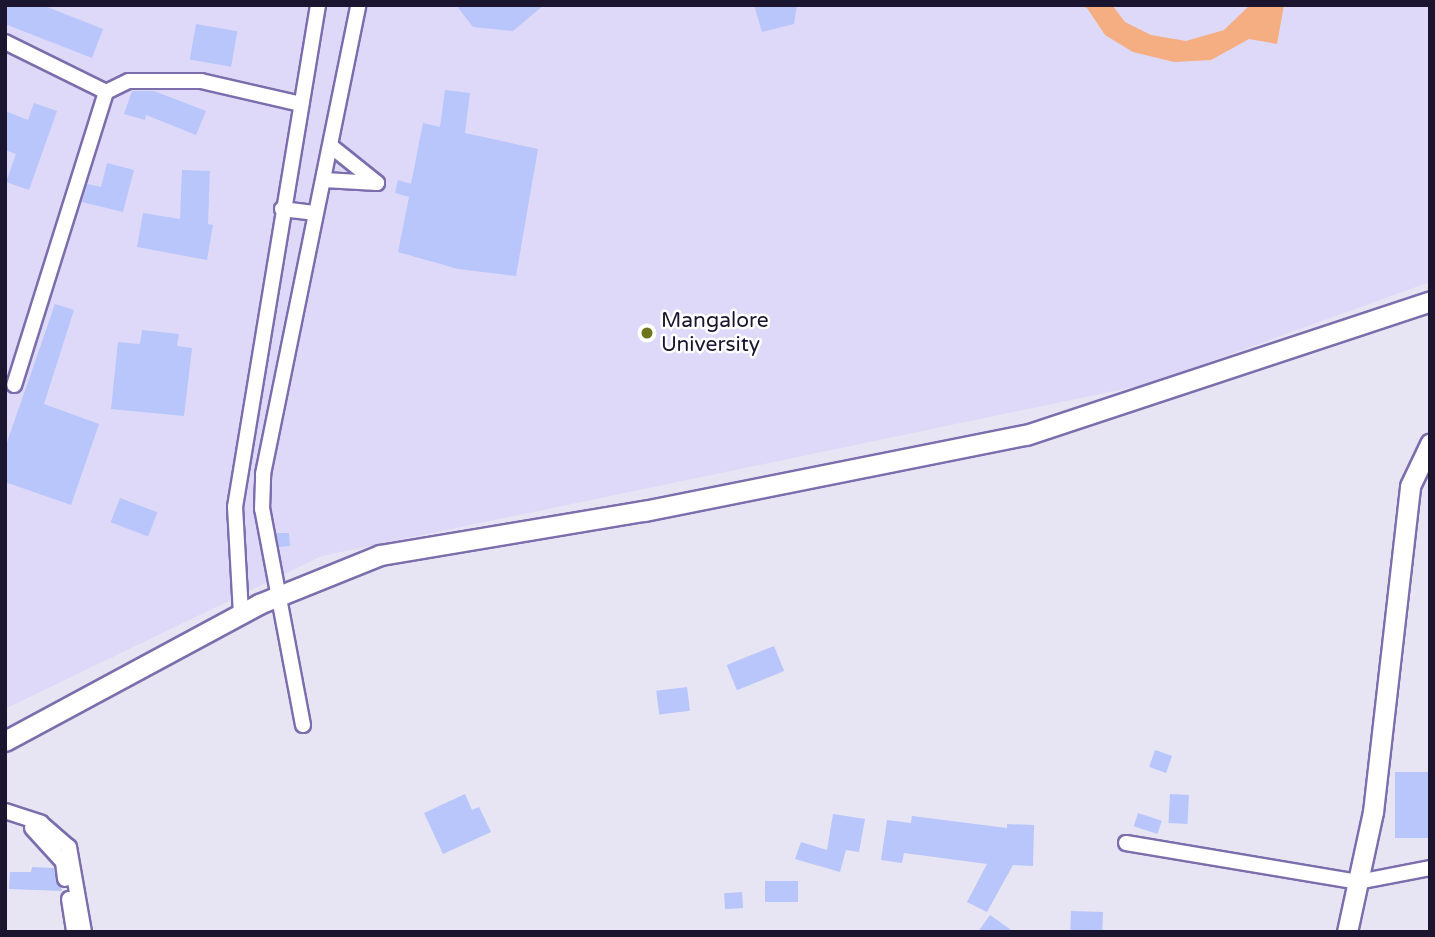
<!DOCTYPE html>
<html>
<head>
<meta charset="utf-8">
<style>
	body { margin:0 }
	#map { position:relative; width:1435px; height:937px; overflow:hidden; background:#e7e5f3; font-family:"Varela Round",sans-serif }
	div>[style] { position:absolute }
	.built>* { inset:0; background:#ded9f8 }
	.green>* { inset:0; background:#f5ae81 }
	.building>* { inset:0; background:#b8c6fb; transform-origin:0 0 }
	.roads { filter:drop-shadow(2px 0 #7c6ead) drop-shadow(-2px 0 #7c6ead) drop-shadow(0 2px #7c6ead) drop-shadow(0 -2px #7c6ead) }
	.street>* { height:14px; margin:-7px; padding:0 7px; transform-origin:7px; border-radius:7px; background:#fff }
	.secondary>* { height:19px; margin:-9.5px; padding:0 9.5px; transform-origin:9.5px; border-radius:9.5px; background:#fff }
	.dots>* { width:19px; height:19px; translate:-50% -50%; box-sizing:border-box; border:4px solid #fff; border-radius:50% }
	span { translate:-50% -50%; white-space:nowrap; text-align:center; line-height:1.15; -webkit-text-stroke:5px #fff; paint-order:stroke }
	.poi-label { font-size:21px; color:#1c152f }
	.left { translate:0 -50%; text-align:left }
	.frame { position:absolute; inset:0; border:7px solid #1c152f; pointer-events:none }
</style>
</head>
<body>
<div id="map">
	<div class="built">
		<div style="clip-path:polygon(5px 5px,1430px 5px,1430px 282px,1148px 384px,322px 556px,5px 709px)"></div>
	</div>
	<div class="green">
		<div style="clip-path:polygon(1077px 5px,1112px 5px,1125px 22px,1151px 35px,1186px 41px,1224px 30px,1250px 5px,1284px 5px,1277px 44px,1249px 39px,1211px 60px,1174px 62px,1133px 52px,1105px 35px,1087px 8px)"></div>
	</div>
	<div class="building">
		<div style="clip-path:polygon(5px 5px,42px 5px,103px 29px,92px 58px,5px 24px)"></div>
		<div style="clip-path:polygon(456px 5px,544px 5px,513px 31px,473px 27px)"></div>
		<div style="clip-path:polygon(754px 5px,797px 5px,794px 24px,762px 32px)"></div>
		<div style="left:196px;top:24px;width:42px;height:36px;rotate:10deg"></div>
		<div style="clip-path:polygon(445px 90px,470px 93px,465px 133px,538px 149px,516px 276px,458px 269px,398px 252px,409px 197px,395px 193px,398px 180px,411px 184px,423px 123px,440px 127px)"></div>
		<div style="clip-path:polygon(132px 91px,154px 91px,206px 111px,196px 135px,146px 115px,145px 120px,124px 114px)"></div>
		<div style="clip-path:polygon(34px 103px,57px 111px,29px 190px,6px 182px,16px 154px,5px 150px,5px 111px,28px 120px)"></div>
		<div style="clip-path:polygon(107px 163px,134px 170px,123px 212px,82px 202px,87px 184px,101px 187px)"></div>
		<div style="clip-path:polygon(182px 170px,210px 171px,208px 224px,213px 225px,207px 260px,137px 247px,143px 213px,180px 219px)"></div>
		<div style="clip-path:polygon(55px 304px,74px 310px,44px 404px,99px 424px,71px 505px,5px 482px,5px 448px)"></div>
		<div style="clip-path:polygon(142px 330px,179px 334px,177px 346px,192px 348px,184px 416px,111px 409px,118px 342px,140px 344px)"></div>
		<div style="left:120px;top:498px;width:40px;height:26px;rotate:21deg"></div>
		<div style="clip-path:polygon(276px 533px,289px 533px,290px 546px,279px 547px)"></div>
		<div style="left:774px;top:646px;width:27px;height:51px;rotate:68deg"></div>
		<div style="left:687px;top:687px;width:24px;height:31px;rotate:83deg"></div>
		<div style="left:1155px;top:750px;width:18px;height:18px;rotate:19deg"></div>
		<div style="left:1430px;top:772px;width:66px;height:35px;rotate:90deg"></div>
		<div style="clip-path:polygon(465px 794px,472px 810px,479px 807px,491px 832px,443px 854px,424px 813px)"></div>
		<div style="left:1170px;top:794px;width:19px;height:29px;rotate:3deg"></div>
		<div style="left:1138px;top:813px;width:25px;height:14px;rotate:18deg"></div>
		<div style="clip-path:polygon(833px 814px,865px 819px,859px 852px,846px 850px,840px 872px,795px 859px,801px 842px,827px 850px)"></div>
		<div style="clip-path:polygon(912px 816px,1007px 828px,1007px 824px,1034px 825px,1033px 866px,1013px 865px,987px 912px,967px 902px,987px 864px,904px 853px,902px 863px,881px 860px,887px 820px,911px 823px)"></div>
		<div style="clip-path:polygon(32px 867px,54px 868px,62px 891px,9px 889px,10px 872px,31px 872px)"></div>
		<div style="left:798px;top:881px;width:21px;height:33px;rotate:90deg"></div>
		<div style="left:742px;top:892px;width:16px;height:18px;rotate:86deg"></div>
		<div style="left:1071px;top:911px;width:32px;height:21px;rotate:2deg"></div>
		<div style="clip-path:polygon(990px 915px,1014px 932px,978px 932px)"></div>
	</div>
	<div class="roads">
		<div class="street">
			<div style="left:5px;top:42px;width:113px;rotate:26.3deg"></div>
			<div style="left:106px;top:92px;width:307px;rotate:107.4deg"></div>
			<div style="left:106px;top:92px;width:25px;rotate:-26deg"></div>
			<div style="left:129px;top:81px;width:72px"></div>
			<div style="left:201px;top:81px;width:103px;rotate:13deg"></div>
			<div style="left:324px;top:180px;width:53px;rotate:3.2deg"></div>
			<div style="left:377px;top:183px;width:58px;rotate:-141.3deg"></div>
			<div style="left:282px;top:209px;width:34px;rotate:7deg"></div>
			<div style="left:241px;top:614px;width:107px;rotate:-93.2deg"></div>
			<div style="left:235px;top:507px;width:509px;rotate:-80.61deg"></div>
			<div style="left:303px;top:725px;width:220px;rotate:-100.7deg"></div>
			<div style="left:262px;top:509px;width:35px;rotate:-88deg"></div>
			<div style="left:263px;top:474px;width:479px;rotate:-78.5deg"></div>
			<div style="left:5px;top:811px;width:38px;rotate:18deg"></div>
			<div style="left:41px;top:823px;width:37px;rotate:41deg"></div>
			<div style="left:69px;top:847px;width:86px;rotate:80deg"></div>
			<div style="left:32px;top:828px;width:46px;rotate:47.6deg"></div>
			<div style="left:63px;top:862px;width:17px;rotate:83deg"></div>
			<div style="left:1126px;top:843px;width:235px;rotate:9.5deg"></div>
			<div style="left:1358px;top:882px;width:73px;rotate:-11deg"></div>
			<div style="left:69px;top:899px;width:33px;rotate:81deg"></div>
		</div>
		<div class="secondary">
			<div style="left:5px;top:741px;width:289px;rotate:-28.3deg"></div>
			<div style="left:259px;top:604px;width:131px;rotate:-22deg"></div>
			<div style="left:380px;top:555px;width:268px;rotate:-9.5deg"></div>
			<div style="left:644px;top:511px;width:389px;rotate:-11.3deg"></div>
			<div style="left:1026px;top:435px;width:426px;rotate:-18.3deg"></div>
			<div style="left:1347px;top:932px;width:123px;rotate:-77.8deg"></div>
			<div style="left:1373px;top:812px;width:328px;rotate:-83.5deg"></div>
			<div style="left:1410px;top:486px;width:47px;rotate:-64.5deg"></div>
		</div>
	</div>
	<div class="dots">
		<div style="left:647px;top:333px;background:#6d741c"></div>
	</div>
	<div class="poi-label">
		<span class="left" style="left:661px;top:333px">Mangalore<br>University</span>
	</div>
	<div class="frame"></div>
</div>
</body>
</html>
